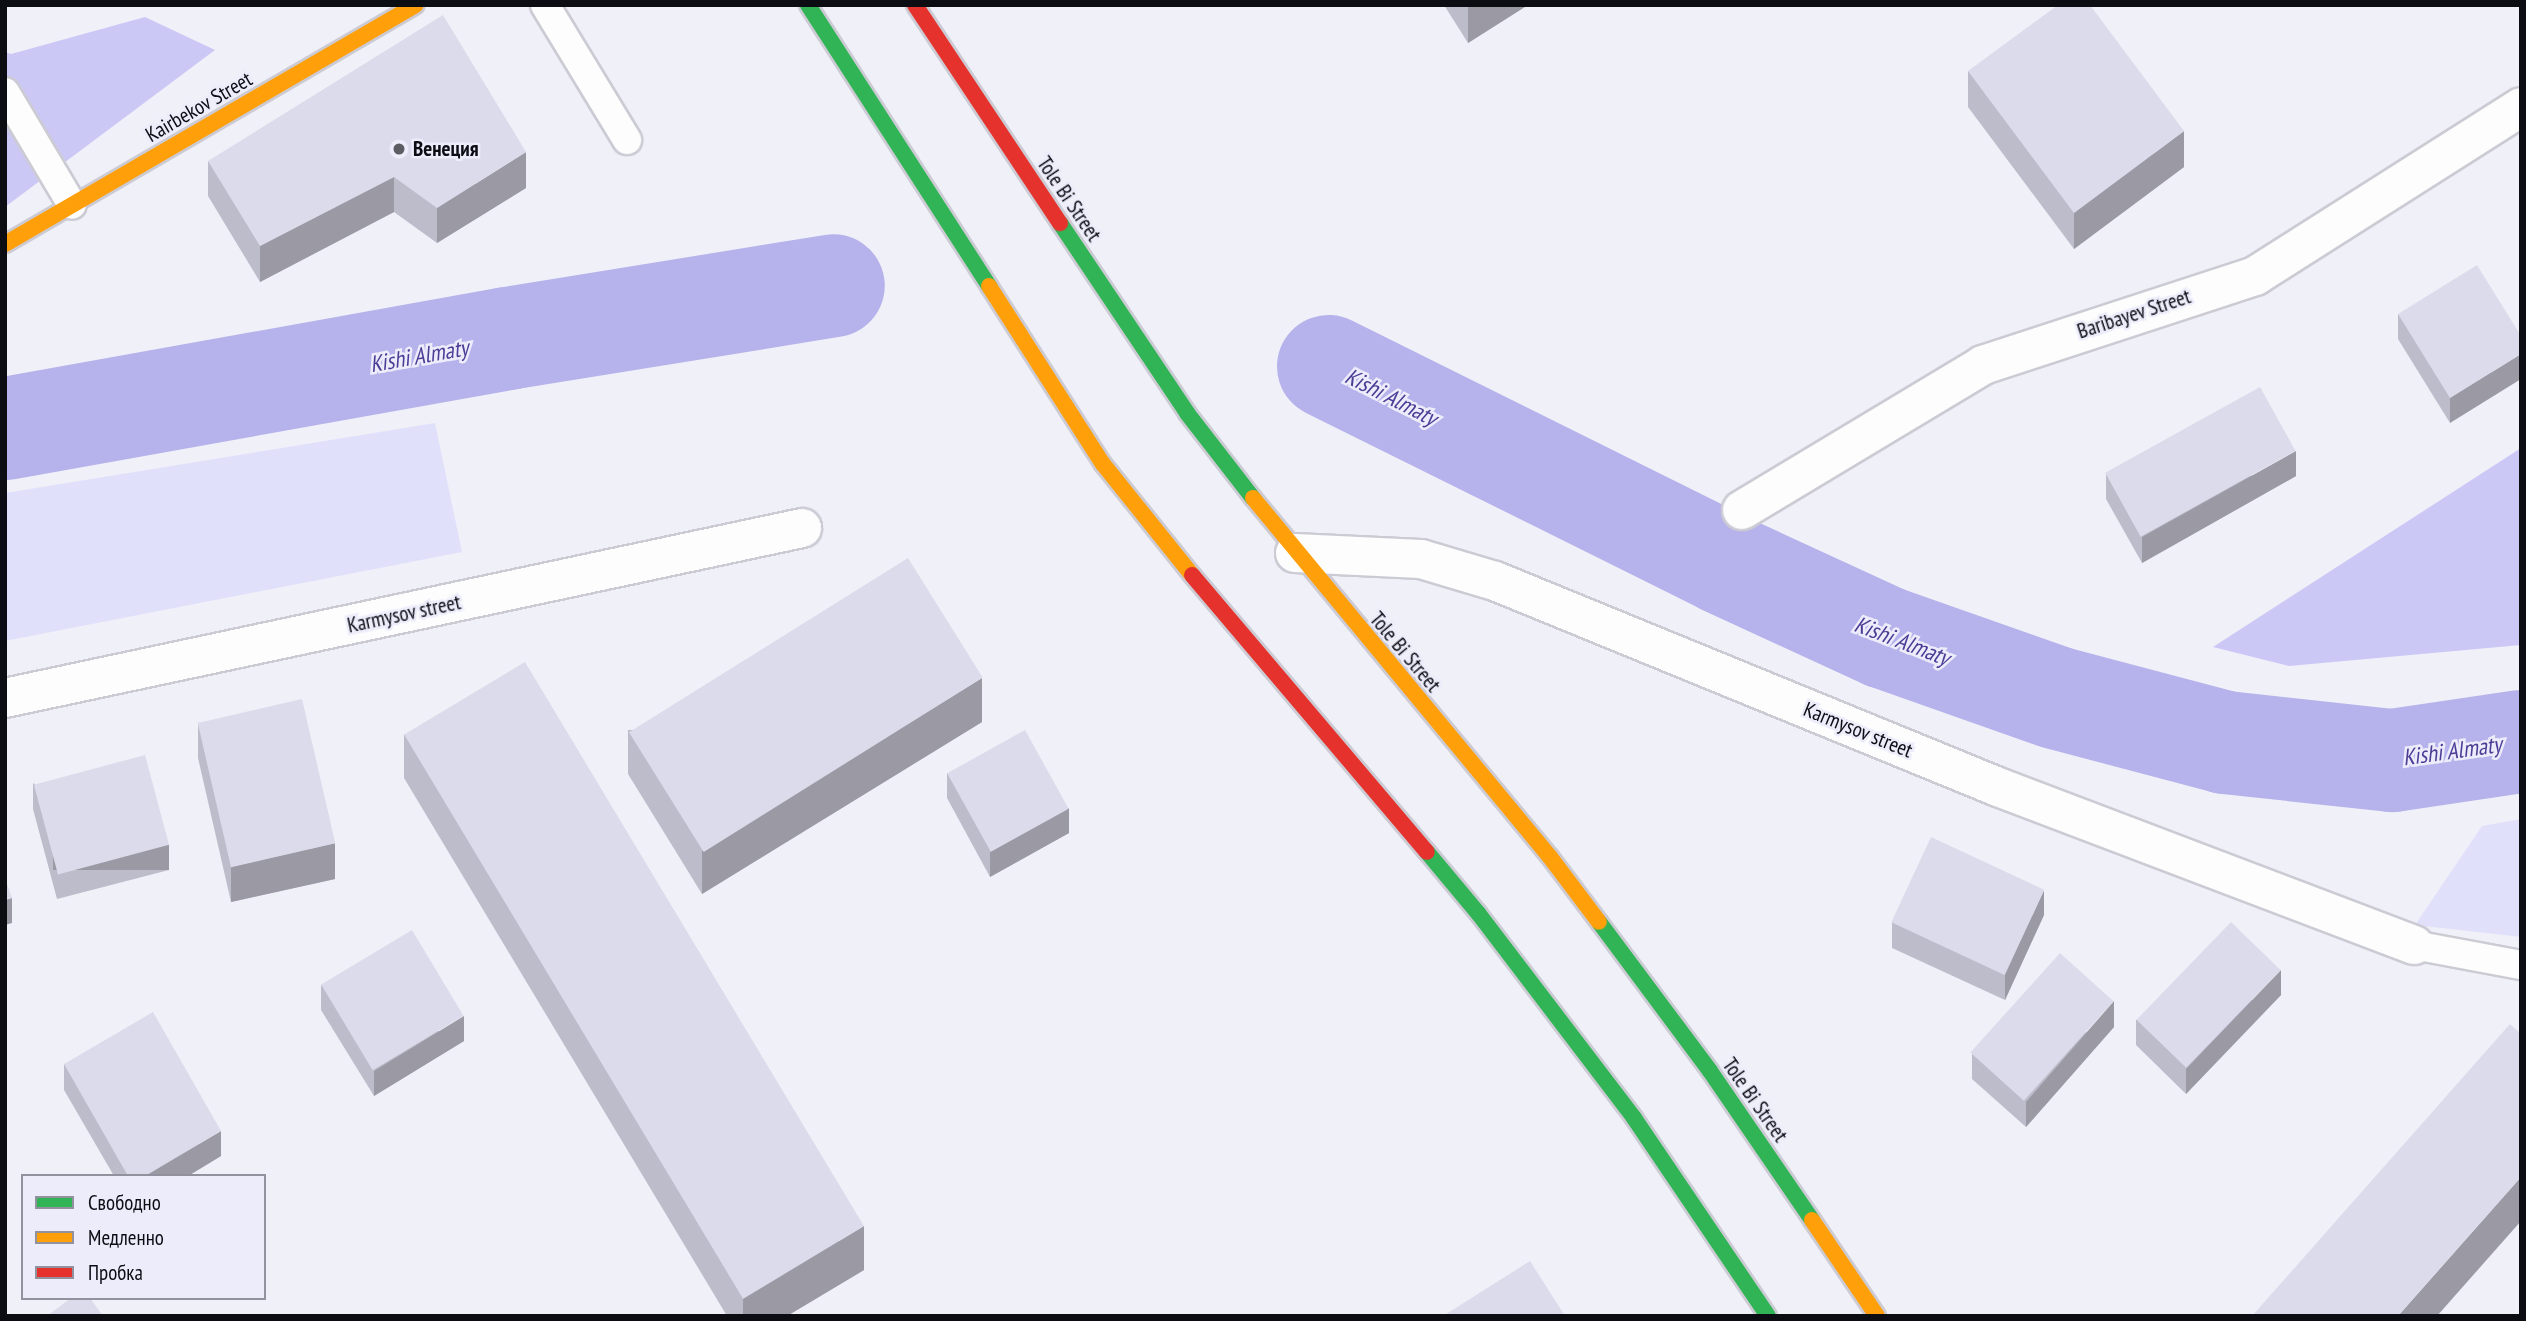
<!DOCTYPE html>
<html>
<head>
<meta charset="utf-8">
<style>
	body { margin:0 }
	#map { position:relative; width:2526px; height:1321px; overflow:hidden; background:#f0f0f8; font-family:"PT Sans Narrow",sans-serif }
	div>[style] { position:absolute }
	.green>* { inset:0; background:#e1e0fb }
	.forest>* { inset:0; background:#cbc8f6 }
	.river>* { height:103px; margin:-51.5px; padding:0 51.5px; transform-origin:51.5px; border-radius:51.5px; background:#b6b2eb }
	.roads { filter:drop-shadow(2px 0 #cccbd4) drop-shadow(-2px 0 #cccbd4) drop-shadow(0 2px #cccbd4) drop-shadow(0 -2px #cccbd4) }
	.lane>* { height:28px; margin:-14px; padding:0 14px; transform-origin:14px; border-radius:14px; background:#fdfdfe }
	.street>* { height:38px; margin:-19px; padding:0 19px; transform-origin:19px; border-radius:19px; background:#fdfdfe }
	.fast>* { height:16px; margin:-8px; padding:0 8px; transform-origin:8px; border-radius:8px; background:#30b455 }
	.slow>* { height:16px; margin:-8px; padding:0 8px; transform-origin:8px; border-radius:8px; background:#ff9f0a }
	.jam>* { height:16px; margin:-8px; padding:0 8px; transform-origin:8px; border-radius:8px; background:#e5322d }
	.wall>* { inset:0; background:#bdbcca }
	.shaded-wall>* { inset:0; background:#9a99a4; transform-origin:0 0 }
	.building>* { inset:0; background:#dcdbeb; transform-origin:0 0 }
	.dots>* { width:19px; height:19px; translate:-50% -50%; box-sizing:border-box; border:4px solid #ececfb; border-radius:50% }
	span { translate:-50% -50%; white-space:nowrap; text-align:center; line-height:1.15; -webkit-text-stroke:5px #ececfb; paint-order:stroke }
	.street-label { font-size:21px; color:#0c0c13 }
	.poi-label { font-size:21px; color:#0c0c13; font-weight:700 }
	.left { translate:0 -50%; text-align:left }
	.water-label { font-size:23px; color:#4d3d97; font-style:italic }
	.frame { position:absolute; inset:0; border:7px solid #0c0c13; pointer-events:none }
	.legend { position:absolute; left:21px; top:1174px; width:245px; height:126px; box-sizing:border-box; background:#ececfb; border:2px solid #92929e; margin:0; padding:9px 12px; list-style:none; font-size:21px; color:#0c0c13 }
	.legend li { display:flex; align-items:center; gap:14px; height:35px }
	.legend b { width:35px; border:2px solid #92929e }
</style>
</head>
<body>
<div id="map">
	<div class="green">
		<div style="clip-path:polygon(435px 423px,462px 552px,5px 641px,5px 493px)"></div>
		<div style="clip-path:polygon(2521px 819px,2521px 937px,2415px 925px,2482px 826px)"></div>
	</div>
	<div class="forest">
		<div style="clip-path:polygon(145px 17px,215px 50px,5px 207px,5px 52px,11px 54px)"></div>
		<div style="clip-path:polygon(2521px 448px,2521px 645px,2289px 666px,2213px 647px)"></div>
	</div>
	<div class="river">
		<div style="left:1328px;top:366px;width:442px;rotate:26.4deg"></div>
		<div style="left:1724px;top:563px;width:177px;rotate:24.7deg"></div>
		<div style="left:1885px;top:637px;width:180px;rotate:19.4deg"></div>
		<div style="left:2055px;top:697px;width:176px;rotate:14.8deg"></div>
		<div style="left:2225px;top:742px;width:168px;rotate:6.2deg"></div>
		<div style="left:2392px;top:760px;width:130px;rotate:-8.4deg"></div>
		<div style="left:5px;top:428px;width:510px;rotate:-10.16deg"></div>
		<div style="left:507px;top:338px;width:330px;rotate:-9.2deg"></div>
	</div>
	<div class="roads">
		<div class="lane">
			<div style="left:545px;top:5px;width:158px;rotate:58.7deg"></div>
			<div style="left:5px;top:92px;width:131px;rotate:59.3deg"></div>
			<div style="left:2414px;top:945px;width:109px;rotate:10.6deg"></div>
		</div>
		<div class="street">
			<div style="left:1742px;top:510px;width:281px;rotate:-31deg"></div>
			<div style="left:1983px;top:365px;width:286px;rotate:-18.1deg"></div>
			<div style="left:2255px;top:276px;width:315px;rotate:-32.4deg"></div>
			<div style="left:1295px;top:553px;width:126px;rotate:2.7deg"></div>
			<div style="left:1421px;top:559px;width:77px;rotate:16.6deg"></div>
			<div style="left:1495px;top:581px;width:544px;rotate:22.27deg"></div>
			<div style="left:1998px;top:787px;width:445px;rotate:20.8deg"></div>
			<div style="left:5px;top:698px;width:815px;rotate:-12.04deg"></div>
		</div>
		<div class="fast">
			<div style="left:808px;top:5px;width:334px;rotate:57.2deg"></div>
			<div style="left:1060px;top:223px;width:229px;rotate:56.2deg"></div>
			<div style="left:1187px;top:413px;width:108px;rotate:52.2deg"></div>
			<div style="left:1427px;top:852px;width:80px;rotate:50.1deg"></div>
			<div style="left:1478px;top:913px;width:258px;rotate:52.7deg"></div>
			<div style="left:1634px;top:1118px;width:239px;rotate:55.9deg"></div>
			<div style="left:1599px;top:922px;width:186px;rotate:53.3deg"></div>
			<div style="left:1710px;top:1071px;width:181px;rotate:55.6deg"></div>
		</div>
		<div class="slow">
			<div style="left:5px;top:244px;width:475px;rotate:-30.2deg"></div>
			<div style="left:989px;top:286px;width:211px;rotate:57.4deg"></div>
			<div style="left:1103px;top:464px;width:142px;rotate:51.3deg"></div>
			<div style="left:1253px;top:498px;width:466px;rotate:50.4deg"></div>
			<div style="left:1550px;top:857px;width:81px;rotate:53deg"></div>
			<div style="left:1812px;top:1220px;width:116px;rotate:55.9deg"></div>
		</div>
		<div class="jam">
			<div style="left:915px;top:5px;width:262px;rotate:56.4deg"></div>
			<div style="left:1192px;top:575px;width:363px;rotate:49.7deg"></div>
		</div>
	</div>
	<div class="wall">
		<div style="clip-path:polygon(1444px 5px,1528px 5px,1468px 43px)"></div>
		<div style="clip-path:polygon(1968px 71px,2184px 167px,2074px 249px,1968px 107px)"></div>
		<div style="clip-path:polygon(208px 161px,526px 188px,437px 243px,394px 212px,260px 282px,208px 196px)"></div>
		<div style="clip-path:polygon(2398px 314px,2521px 336px,2450px 423px,2398px 339px)"></div>
		<div style="clip-path:polygon(2106px 474px,2296px 476px,2142px 563px,2106px 499px)"></div>
		<div style="clip-path:polygon(198px 722px,335px 879px,231px 902px,198px 758px)"></div>
		<div style="clip-path:polygon(982px 722px,702px 894px,628px 774px,628px 730px)"></div>
		<div style="clip-path:polygon(404px 734px,864px 1270px,787px 1316px,727px 1316px,404px 778px)"></div>
		<div style="clip-path:polygon(947px 773px,1069px 833px,990px 877px,947px 798px)"></div>
		<div style="clip-path:polygon(33px 783px,169px 870px,57px 899px,33px 809px)"></div>
		<div style="clip-path:polygon(2044px 915px,2005px 1000px,1892px 948px,1892px 922px)"></div>
		<div style="clip-path:polygon(321px 985px,464px 1041px,374px 1096px,321px 1010px)"></div>
		<div style="clip-path:polygon(2281px 995px,2186px 1094px,2136px 1045px,2136px 1020px)"></div>
		<div style="clip-path:polygon(2114px 1027px,2026px 1127px,1972px 1079px,1972px 1054px)"></div>
		<div style="clip-path:polygon(64px 1064px,221px 1156px,188px 1176px,114px 1176px,64px 1090px)"></div>
	</div>
	<div class="shaded-wall">
		<div style="clip-path:polygon(1468px 5px,1528px 5px,1468px 43px)"></div>
		<div style="clip-path:polygon(2184px 131px,2184px 167px,2074px 249px,2074px 213px)"></div>
		<div style="clip-path:polygon(526px 152px,526px 188px,437px 243px,437px 208px)"></div>
		<div style="clip-path:polygon(394px 177px,394px 212px,260px 282px,260px 246px)"></div>
		<div style="clip-path:polygon(2521px 354px,2521px 379px,2450px 423px,2450px 398px)"></div>
		<div style="clip-path:polygon(2296px 451px,2296px 476px,2142px 563px,2142px 537px)"></div>
		<div style="clip-path:polygon(982px 678px,982px 722px,702px 894px,702px 851px)"></div>
		<div style="clip-path:polygon(1069px 808px,1069px 833px,990px 877px,990px 852px)"></div>
		<div style="clip-path:polygon(335px 843px,335px 879px,231px 902px,231px 867px)"></div>
		<div style="left:169px;top:845px;width:25px;height:116px;rotate:90deg"></div>
		<div style="clip-path:polygon(2044px 890px,2044px 915px,2005px 1000px,2005px 975px)"></div>
		<div style="clip-path:polygon(12px 898px,12px 923px,5px 925px,5px 900px)"></div>
		<div style="clip-path:polygon(2281px 970px,2281px 995px,2186px 1094px,2186px 1069px)"></div>
		<div style="clip-path:polygon(2114px 1001px,2114px 1027px,2026px 1127px,2026px 1102px)"></div>
		<div style="clip-path:polygon(464px 1016px,464px 1041px,374px 1096px,374px 1071px)"></div>
		<div style="clip-path:polygon(221px 1131px,221px 1156px,188px 1176px,145px 1176px)"></div>
		<div style="clip-path:polygon(2521px 1177px,2521px 1221px,2437px 1316px,2398px 1316px)"></div>
		<div style="clip-path:polygon(864px 1226px,864px 1270px,787px 1316px,743px 1316px,743px 1299px)"></div>
	</div>
	<div class="building">
		<div style="clip-path:polygon(2058px 5px,2090px 5px,2184px 131px,2074px 213px,1968px 71px)"></div>
		<div style="clip-path:polygon(443px 15px,526px 152px,437px 208px,394px 177px,260px 246px,208px 161px)"></div>
		<div style="clip-path:polygon(2477px 265px,2521px 336px,2521px 354px,2450px 398px,2398px 314px)"></div>
		<div style="left:2260px;top:387px;width:73px;height:177px;rotate:61deg"></div>
		<div style="left:908px;top:558px;width:141px;height:329px;rotate:58deg"></div>
		<div style="left:525px;top:662px;width:658px;height:141px;rotate:59deg"></div>
		<div style="left:302px;top:699px;width:148px;height:107px;rotate:77deg"></div>
		<div style="left:1025px;top:730px;width:90px;height:89px;rotate:61deg"></div>
		<div style="left:145px;top:755px;width:93px;height:115px;rotate:75deg"></div>
		<div style="left:1931px;top:837px;width:125px;height:94px;rotate:25deg"></div>
		<div style="clip-path:polygon(5px 878px,12px 898px,5px 900px)"></div>
		<div style="left:2231px;top:922px;width:69px;height:136px;rotate:44deg"></div>
		<div style="left:412px;top:930px;width:100px;height:106px;rotate:59deg"></div>
		<div style="left:2060px;top:953px;width:72px;height:134px;rotate:42deg"></div>
		<div style="clip-path:polygon(153px 1012px,221px 1131px,145px 1176px,128px 1176px,64px 1064px)"></div>
		<div style="clip-path:polygon(2510px 1024px,2521px 1034px,2521px 1177px,2398px 1316px,2252px 1316px)"></div>
		<div style="clip-path:polygon(1530px 1261px,1565px 1316px,1443px 1316px)"></div>
		<div style="clip-path:polygon(71px 1298px,90px 1298px,103px 1316px,47px 1316px)"></div>
	</div>
	<div class="dots">
		<div style="left:399px;top:149px;background:#5c5c63"></div>
	</div>
	<div class="street-label">
		<span style="left:199px;top:107px;rotate:-30deg">Kairbekov Street</span>
		<span style="left:1069px;top:199px;rotate:56deg">Tole Bi Street</span>
		<span style="left:2134px;top:314px;rotate:-18deg">Baribayev Street</span>
		<span style="left:404px;top:614px;rotate:-12deg">Karmysov street</span>
		<span style="left:1405px;top:652px;rotate:50deg">Tole Bi Street</span>
		<span style="left:1858px;top:730px;rotate:22deg">Karmysov street</span>
		<span style="left:1755px;top:1100px;rotate:55deg">Tole Bi Street</span>
	</div>
	<div class="poi-label">
		<span class="left" style="left:413px;top:149px">Венеция</span>
	</div>
	<div class="water-label">
		<span style="left:419px;top:356px;rotate:-10deg">Kіshі Almaty</span>
		<span style="left:1391px;top:397px;rotate:27deg">Kіshі Almaty</span>
		<span style="left:1902px;top:641px;rotate:21deg">Kіshі Almaty</span>
		<span style="left:2452px;top:751px;rotate:-8deg">Kіshі Almaty</span>
	</div>
	<div class="frame"></div>
	<ul class="legend">
	<li><b style="height:9px;background:#30b455"></b>Свободно</li>
	<li><b style="height:9px;background:#ff9f0a"></b>Медленно</li>
	<li><b style="height:9px;background:#e5322d"></b>Пробка</li>
	</ul>
</div>
</body>
</html>
